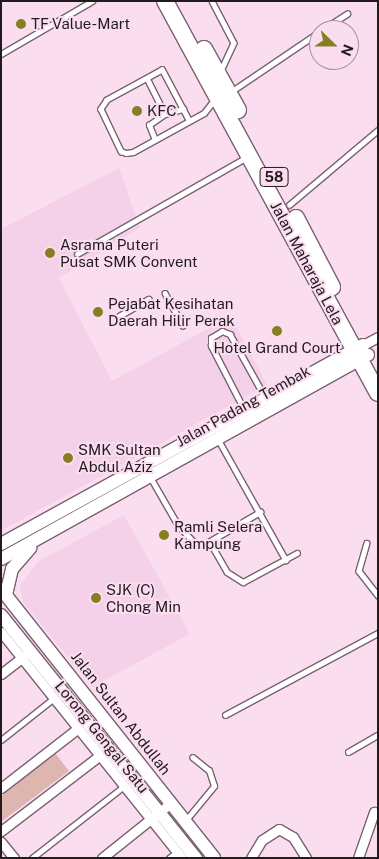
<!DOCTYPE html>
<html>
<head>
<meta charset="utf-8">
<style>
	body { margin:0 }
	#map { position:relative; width:379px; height:859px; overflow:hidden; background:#fadef0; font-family:"Public Sans",sans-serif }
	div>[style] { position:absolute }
	.built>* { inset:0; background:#f4d1e8 }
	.green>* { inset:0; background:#ddb6af }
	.roads { filter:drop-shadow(1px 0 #796171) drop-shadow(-1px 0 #796171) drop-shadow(0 1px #796171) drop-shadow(0 -1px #796171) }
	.lane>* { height:4.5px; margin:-2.25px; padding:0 2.25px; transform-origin:2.25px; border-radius:2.25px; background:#fff }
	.street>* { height:9px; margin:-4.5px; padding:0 4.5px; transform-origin:4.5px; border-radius:4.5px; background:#fff }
	.secondary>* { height:12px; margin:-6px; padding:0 6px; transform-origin:6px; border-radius:6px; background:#fff }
	.highway>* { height:16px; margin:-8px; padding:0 8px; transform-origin:8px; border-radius:8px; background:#fff }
	.dots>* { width:14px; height:14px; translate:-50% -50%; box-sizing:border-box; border:2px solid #fadef0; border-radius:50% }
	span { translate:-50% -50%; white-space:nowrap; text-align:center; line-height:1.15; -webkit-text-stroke:4px #fadef0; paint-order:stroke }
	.shield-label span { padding:1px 4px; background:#fadef0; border:1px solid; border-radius:4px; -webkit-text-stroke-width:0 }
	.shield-label { font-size:14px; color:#231a20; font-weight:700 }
	.poi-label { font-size:15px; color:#231a20 }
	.left { translate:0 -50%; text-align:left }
	.street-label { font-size:15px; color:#231a20 }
	.frame { position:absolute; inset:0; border:2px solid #231a20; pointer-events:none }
	.north { position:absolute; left:309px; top:20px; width:50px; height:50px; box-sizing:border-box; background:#fadef0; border:1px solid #a4909d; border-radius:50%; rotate:112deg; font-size:14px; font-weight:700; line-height:20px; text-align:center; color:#231a20 }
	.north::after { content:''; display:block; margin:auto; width:18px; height:22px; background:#877e24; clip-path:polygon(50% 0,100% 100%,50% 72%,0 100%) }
</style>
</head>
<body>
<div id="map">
	<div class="built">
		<div style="clip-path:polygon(119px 168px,140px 228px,59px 278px,112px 381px,231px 316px,267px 385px,1px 531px,1px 229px)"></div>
		<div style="clip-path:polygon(124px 515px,190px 634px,92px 687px,23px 602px,20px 585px,39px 561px)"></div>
	</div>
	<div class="green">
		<div style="clip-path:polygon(55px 753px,69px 771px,1px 822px,1px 796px)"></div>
	</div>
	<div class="roads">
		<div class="lane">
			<div style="left:212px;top:1px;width:47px;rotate:62.4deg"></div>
			<div style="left:234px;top:43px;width:31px;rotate:115deg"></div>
			<div style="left:322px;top:30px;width:30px;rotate:-33deg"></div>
			<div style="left:1px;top:54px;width:105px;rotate:-30.2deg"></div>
			<div style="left:147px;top:78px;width:40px;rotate:63.4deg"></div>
			<div style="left:165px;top:114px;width:19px;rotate:-16deg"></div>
			<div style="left:232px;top:91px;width:105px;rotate:-34.1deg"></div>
			<div style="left:189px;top:121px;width:58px;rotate:-117.9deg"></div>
			<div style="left:162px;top:70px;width:63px;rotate:151.4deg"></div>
			<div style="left:107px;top:100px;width:11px;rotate:124deg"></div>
			<div style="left:101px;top:109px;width:47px;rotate:64.5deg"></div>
			<div style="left:121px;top:151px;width:5px;rotate:22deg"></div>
			<div style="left:126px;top:153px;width:7px;rotate:-8deg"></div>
			<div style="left:133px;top:152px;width:81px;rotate:-28.8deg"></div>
			<div style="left:204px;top:113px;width:16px;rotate:-52deg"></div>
			<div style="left:155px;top:140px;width:16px;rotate:-112deg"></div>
			<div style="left:149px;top:125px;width:19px;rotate:-35deg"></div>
			<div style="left:289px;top:205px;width:116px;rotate:-40.1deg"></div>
			<div style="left:77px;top:254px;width:193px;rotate:-29.7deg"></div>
			<div style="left:165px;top:293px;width:37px;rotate:61deg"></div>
			<div style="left:119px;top:316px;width:34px;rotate:-30deg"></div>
			<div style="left:243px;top:408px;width:70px;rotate:-117.3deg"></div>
			<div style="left:211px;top:346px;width:8px;rotate:-90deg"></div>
			<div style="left:211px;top:338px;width:13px;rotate:-32deg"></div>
			<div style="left:222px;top:331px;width:9px;rotate:21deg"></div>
			<div style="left:230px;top:334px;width:72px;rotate:60.9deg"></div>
			<div style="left:218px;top:439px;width:139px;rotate:60.7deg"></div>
			<div style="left:151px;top:478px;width:54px;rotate:60.1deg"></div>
			<div style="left:178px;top:525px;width:26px;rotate:47deg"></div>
			<div style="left:196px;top:544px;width:9px"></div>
			<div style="left:205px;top:544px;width:64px;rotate:-30.2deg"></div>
			<div style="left:210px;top:542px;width:34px;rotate:60deg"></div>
			<div style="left:227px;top:572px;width:19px;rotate:32deg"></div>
			<div style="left:243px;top:582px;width:61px;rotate:-28.2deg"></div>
			<div style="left:367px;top:543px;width:29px;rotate:106deg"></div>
			<div style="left:359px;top:571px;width:31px;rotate:52deg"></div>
			<div style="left:225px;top:715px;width:174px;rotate:-28.2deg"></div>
			<div style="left:1px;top:740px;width:66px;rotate:-38.3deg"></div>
			<div style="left:348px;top:752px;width:34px;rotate:-30deg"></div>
			<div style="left:186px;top:820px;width:44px;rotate:-50.5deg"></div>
			<div style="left:214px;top:786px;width:16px;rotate:-108deg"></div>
			<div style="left:209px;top:771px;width:21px;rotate:-141deg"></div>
			<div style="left:32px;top:858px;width:117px;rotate:-38deg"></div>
			<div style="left:169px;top:858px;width:10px;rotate:-37deg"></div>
		</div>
		<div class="street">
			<div style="left:363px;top:345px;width:17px;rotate:-28deg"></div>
			<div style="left:1px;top:632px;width:290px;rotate:51.3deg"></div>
			<div style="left:1px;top:674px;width:29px;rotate:-38deg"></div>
			<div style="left:1px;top:788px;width:96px;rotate:-37.8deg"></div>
			<div style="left:1px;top:831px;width:123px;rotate:-37.4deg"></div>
			<div style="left:1px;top:842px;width:21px;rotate:51deg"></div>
			<div style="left:102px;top:858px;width:88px;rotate:-38.6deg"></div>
			<div style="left:251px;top:858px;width:21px;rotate:-59deg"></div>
			<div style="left:262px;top:840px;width:20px;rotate:-33deg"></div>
			<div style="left:279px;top:829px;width:16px;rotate:30deg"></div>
			<div style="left:293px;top:837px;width:25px;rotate:58deg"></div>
			<div style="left:358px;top:858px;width:49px;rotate:-70.8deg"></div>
		</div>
		<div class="secondary">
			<div style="left:1px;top:544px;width:413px;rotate:-28.8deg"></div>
			<div style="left:1px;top:559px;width:420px;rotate:-29.1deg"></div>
			<div style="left:1px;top:589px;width:343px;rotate:51.6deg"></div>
			<div style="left:6px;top:595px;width:27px;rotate:-77deg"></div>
			<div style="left:12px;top:569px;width:28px;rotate:-49deg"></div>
			<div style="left:1px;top:615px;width:312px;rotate:51.3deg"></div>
		</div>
		<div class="highway">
			<div style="left:165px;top:1px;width:446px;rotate:61.5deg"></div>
			<div style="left:204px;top:49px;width:70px;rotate:60.9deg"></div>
			<div style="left:296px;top:218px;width:78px;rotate:62.4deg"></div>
		</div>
	</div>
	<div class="dots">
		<div style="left:21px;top:24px;background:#877e24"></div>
		<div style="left:137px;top:111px;background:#877e24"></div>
		<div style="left:50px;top:253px;background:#877e24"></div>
		<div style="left:98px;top:312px;background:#877e24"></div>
		<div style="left:277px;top:331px;background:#877e24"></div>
		<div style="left:68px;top:458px;background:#877e24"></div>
		<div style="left:164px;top:535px;background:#877e24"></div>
		<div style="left:96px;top:598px;background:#877e24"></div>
	</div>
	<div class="shield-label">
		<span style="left:274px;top:177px">58</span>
	</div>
	<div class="poi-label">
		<span class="left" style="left:31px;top:24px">TF Value-Mart</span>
		<span class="left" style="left:147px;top:111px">KFC</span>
		<span class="left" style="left:60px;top:253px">Asrama Puteri<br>Pusat SMK Convent</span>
		<span class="left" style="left:108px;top:312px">Pejabat Kesihatan<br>Daerah Hilir Perak</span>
		<span style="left:277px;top:348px">Hotel Grand Court</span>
		<span class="left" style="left:78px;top:458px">SMK Sultan<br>Abdul Aziz</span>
		<span class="left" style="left:174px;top:535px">Ramli Selera<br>Kampung</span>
		<span class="left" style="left:106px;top:598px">SJK (C)<br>Chong Min</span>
	</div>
	<div class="street-label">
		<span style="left:307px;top:263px;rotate:62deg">Jalan Maharaja Lela</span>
		<span style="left:243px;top:406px;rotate:-29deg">Jalan Padang Tembak</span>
		<span style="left:121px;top:713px;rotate:52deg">Jalan Sultan Abdullah</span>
		<span style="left:102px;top:737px;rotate:51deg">Lorong Gengal Satu</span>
	</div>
	<div class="frame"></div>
	<div class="north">N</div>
</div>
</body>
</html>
